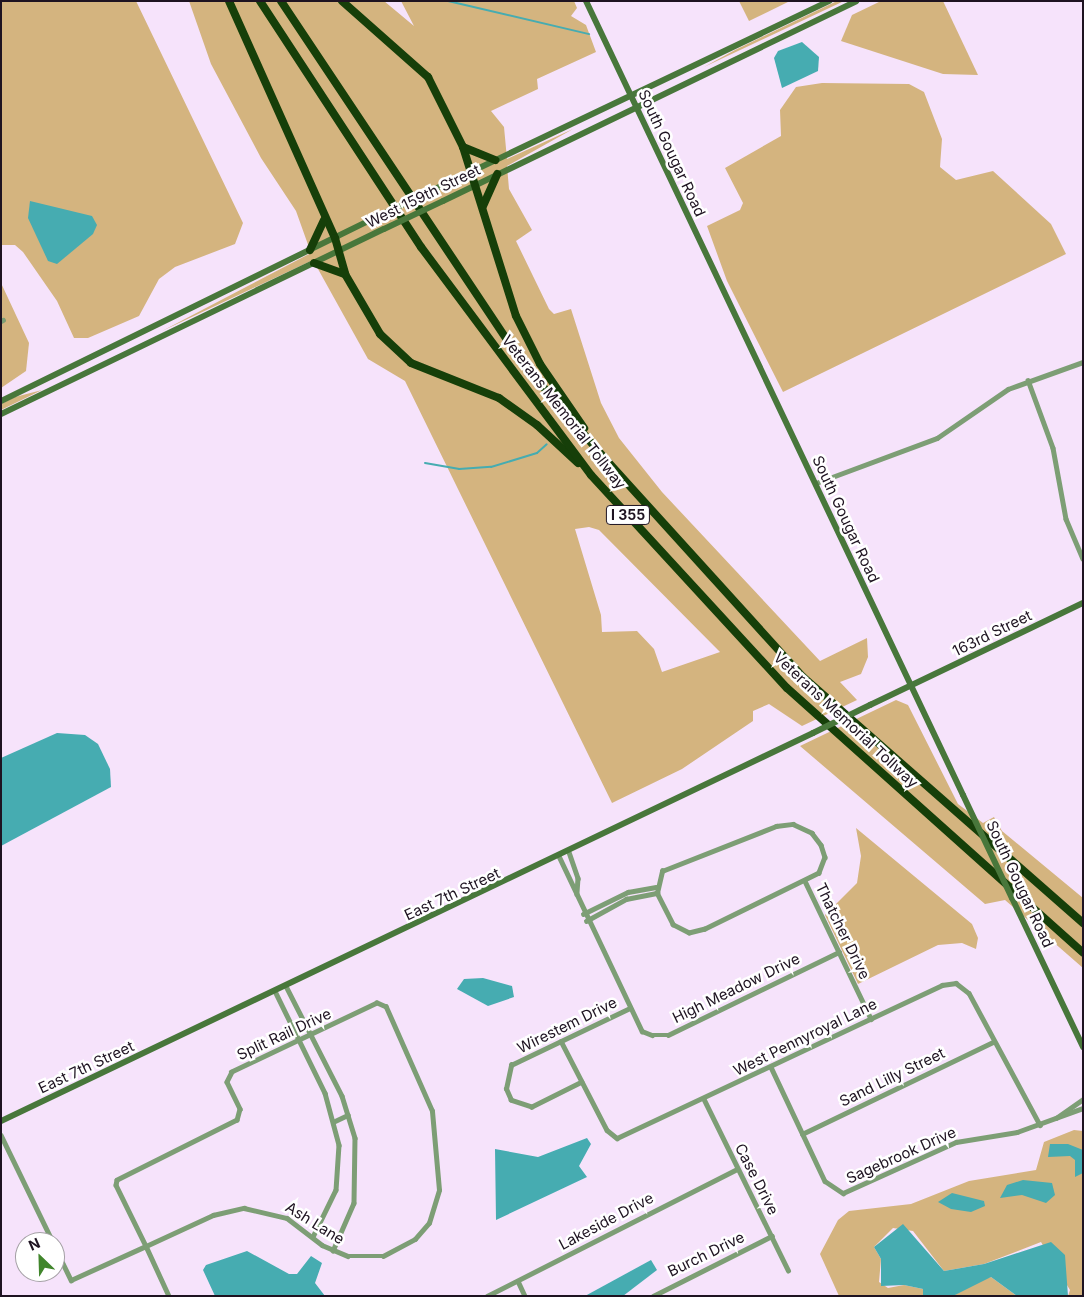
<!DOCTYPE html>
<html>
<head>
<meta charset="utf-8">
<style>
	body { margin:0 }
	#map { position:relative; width:1084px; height:1297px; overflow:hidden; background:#f6e3fb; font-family:Inter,sans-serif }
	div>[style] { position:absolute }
	.green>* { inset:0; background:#d4b47f }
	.water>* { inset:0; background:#46acb1 }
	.stream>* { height:2px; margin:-1px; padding:0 1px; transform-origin:1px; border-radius:1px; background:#46acb1 }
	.street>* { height:4.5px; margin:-2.25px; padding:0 2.25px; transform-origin:2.25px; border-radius:2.25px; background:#7d9e75 }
	.secondary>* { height:6px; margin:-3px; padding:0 3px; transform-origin:3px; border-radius:3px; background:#48773b }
	.highway>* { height:8px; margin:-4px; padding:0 4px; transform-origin:4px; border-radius:4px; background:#163f09 }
	.secondary-bridge>* { height:6px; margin:-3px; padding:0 3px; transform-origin:3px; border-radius:3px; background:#48773b }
	span { translate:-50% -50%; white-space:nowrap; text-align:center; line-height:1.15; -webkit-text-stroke:5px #fff; paint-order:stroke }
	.shield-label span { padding:1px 4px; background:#fff; border:1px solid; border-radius:4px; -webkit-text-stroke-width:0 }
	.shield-label { font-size:14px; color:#1e1321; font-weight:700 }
	.street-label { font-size:15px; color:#1e1321 }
	.frame { position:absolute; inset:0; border:2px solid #1e1321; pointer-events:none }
	.north { position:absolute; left:15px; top:1232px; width:50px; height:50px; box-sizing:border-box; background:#fff; border:1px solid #a5a1a6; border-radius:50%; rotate:336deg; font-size:14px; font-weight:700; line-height:20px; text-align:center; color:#1e1321 }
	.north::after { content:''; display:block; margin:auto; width:18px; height:22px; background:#41862c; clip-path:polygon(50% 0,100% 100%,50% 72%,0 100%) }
</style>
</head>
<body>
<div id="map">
	<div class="green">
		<div style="clip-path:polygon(1px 1px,136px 1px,243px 223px,235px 244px,175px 267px,159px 279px,139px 316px,88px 338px,74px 338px,57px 301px,23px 252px,15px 245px,1px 245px)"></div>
		<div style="clip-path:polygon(evenodd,189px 1px,384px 1px,414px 26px,401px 1px,574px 1px,577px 8px,571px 16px,586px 25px,596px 52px,537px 79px,538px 89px,491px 111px,504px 127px,507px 159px,573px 129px,507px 166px,509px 189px,532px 230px,516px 241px,549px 309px,554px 314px,571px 309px,601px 403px,619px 438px,662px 492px,820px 661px,867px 638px,868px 657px,861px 674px,840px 682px,857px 700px,802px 726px,769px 704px,753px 711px,753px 721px,682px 769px,612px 803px,405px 381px,368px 359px,313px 260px,162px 331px,311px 253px,296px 211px,261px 158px,211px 64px,189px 1px,589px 527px,599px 530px,720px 652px,662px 672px,654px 649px,637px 631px,602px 632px,601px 615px,575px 529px,589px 527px)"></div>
		<div style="clip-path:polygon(739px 1px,790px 1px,749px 21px)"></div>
		<div style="clip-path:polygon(837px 1px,844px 1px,704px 67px,735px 50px)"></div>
		<div style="clip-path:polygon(881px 1px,943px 1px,978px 75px,943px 74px,841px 41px,852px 15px)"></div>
		<div style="clip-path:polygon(822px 83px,909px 84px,924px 92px,942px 139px,940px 167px,956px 180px,993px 171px,1051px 224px,1066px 254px,783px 392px,727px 281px,707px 226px,740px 210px,743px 203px,725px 168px,781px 136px,780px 110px,796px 87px)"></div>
		<div style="clip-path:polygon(1px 283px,29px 343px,26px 371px,1px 388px)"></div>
		<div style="clip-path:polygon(42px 390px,1px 410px,1px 404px,15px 397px)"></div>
		<div style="clip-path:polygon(896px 700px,908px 705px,958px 804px,983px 823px,994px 817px,1002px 831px,1083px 898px,1083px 968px,1005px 900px,985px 904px,800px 746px)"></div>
		<div style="clip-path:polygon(856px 828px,972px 924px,978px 938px,976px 949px,962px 943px,938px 945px,858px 984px,825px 915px,857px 883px,861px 856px)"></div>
		<div style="clip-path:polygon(1074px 1130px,1083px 1131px,1083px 1296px,1068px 1296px,1070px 1290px,1041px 1242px,984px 1264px,944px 1271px,913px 1231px,893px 1228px,874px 1247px,881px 1259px,879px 1282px,888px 1288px,904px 1285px,923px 1289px,923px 1296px,839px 1296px,820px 1254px,838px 1220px,849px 1211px,911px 1204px,969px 1181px,1036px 1170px,1044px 1142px)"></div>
		<div style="clip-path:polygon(991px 1277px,1017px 1296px,953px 1296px,976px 1280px)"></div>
	</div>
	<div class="water">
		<div style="clip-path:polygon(802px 42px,819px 57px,818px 71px,782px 88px,774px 58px,778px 51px)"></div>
		<div style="clip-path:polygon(30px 201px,92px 216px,97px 225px,93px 234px,57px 264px,48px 261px,28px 218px)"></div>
		<div style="clip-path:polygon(57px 733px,85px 735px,98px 744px,110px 769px,111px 787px,1px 846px,1px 758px)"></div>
		<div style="clip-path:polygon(483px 978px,512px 986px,514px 997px,488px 1006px,457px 989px,464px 979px)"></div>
		<div style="clip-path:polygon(587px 1138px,591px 1144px,579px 1166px,587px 1177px,496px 1220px,495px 1149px,538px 1157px)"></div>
		<div style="clip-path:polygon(1050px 1144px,1068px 1144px,1083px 1150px,1083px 1173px,1075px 1177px,1075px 1160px,1070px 1156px,1048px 1157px)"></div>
		<div style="clip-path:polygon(1023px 1180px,1052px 1183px,1055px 1195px,1046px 1203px,1022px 1195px,1000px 1198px,1007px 1185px)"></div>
		<div style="clip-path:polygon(952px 1193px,984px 1201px,985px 1206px,971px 1212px,951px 1209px,938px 1202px)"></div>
		<div style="clip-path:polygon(903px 1224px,944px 1271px,984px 1264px,1051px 1242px,1065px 1255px,1068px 1296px,1017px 1296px,991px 1277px,953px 1296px,923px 1296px,923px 1289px,904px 1285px,881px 1286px,881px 1259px,874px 1247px)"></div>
		<div style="clip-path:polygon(247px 1251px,289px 1274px,297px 1274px,311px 1256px,322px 1263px,315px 1283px,325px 1296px,215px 1296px,203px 1270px,206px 1265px)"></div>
		<div style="clip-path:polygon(651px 1260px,657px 1270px,623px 1296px,585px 1296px)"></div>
	</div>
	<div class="stream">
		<div style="left:448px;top:1px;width:145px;rotate:13.2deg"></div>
		<div style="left:425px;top:463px;width:35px;rotate:10deg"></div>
		<div style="left:459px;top:469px;width:32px;rotate:-4deg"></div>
		<div style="left:491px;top:467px;width:48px;rotate:-16.9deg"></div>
		<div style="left:537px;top:453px;width:13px;rotate:-42deg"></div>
	</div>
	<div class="street">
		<div style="left:1px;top:321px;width:2px;rotate:-27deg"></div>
		<div style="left:1028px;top:380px;width:72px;rotate:69.8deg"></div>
		<div style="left:1053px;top:448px;width:72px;rotate:79.6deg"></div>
		<div style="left:1066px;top:519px;width:43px;rotate:67deg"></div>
		<div style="left:816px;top:483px;width:129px;rotate:-20.4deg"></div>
		<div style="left:937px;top:438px;width:86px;rotate:-34.6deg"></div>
		<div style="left:1008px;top:389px;width:80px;rotate:-19.8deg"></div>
		<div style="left:793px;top:824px;width:21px;rotate:25deg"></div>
		<div style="left:812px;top:833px;width:15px;rotate:53deg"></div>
		<div style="left:821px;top:845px;width:13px;rotate:72deg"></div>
		<div style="left:825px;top:857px;width:17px;rotate:111deg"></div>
		<div style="left:819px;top:873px;width:127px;rotate:153.8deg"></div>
		<div style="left:705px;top:929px;width:16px;rotate:166deg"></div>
		<div style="left:689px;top:933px;width:18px;rotate:-153deg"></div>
		<div style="left:673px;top:925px;width:36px;rotate:-117deg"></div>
		<div style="left:657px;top:893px;width:23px;rotate:-77deg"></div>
		<div style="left:662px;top:871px;width:123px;rotate:-21.5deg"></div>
		<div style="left:776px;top:826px;width:17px;rotate:-7deg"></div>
		<div style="left:569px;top:852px;width:28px;rotate:71deg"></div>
		<div style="left:578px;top:878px;width:16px;rotate:94deg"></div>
		<div style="left:559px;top:856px;width:194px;rotate:64.6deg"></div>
		<div style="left:642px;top:1031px;width:11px;rotate:22deg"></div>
		<div style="left:652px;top:1035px;width:16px"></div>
		<div style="left:668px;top:1035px;width:190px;rotate:-25.9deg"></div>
		<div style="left:805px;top:881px;width:153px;rotate:64.4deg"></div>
		<div style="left:583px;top:914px;width:50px;rotate:-26.1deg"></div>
		<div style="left:628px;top:892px;width:28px;rotate:-10deg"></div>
		<div style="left:586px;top:921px;width:46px;rotate:-28.8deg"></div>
		<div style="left:626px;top:899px;width:32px;rotate:-11deg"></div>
		<div style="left:286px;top:986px;width:123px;rotate:63deg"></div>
		<div style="left:342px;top:1096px;width:44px;rotate:72.8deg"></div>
		<div style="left:355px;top:1138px;width:65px;rotate:90.9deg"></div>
		<div style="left:354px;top:1203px;width:52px;rotate:113.6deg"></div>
		<div style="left:275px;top:991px;width:114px;rotate:63.9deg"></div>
		<div style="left:325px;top:1093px;width:54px;rotate:74.9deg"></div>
		<div style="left:339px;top:1145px;width:45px;rotate:93.8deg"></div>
		<div style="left:336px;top:1190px;width:52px;rotate:116.1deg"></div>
		<div style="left:561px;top:1041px;width:100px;rotate:62.7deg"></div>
		<div style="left:607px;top:1130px;width:13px;rotate:39deg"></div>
		<div style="left:617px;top:1138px;width:359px;rotate:-25.2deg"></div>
		<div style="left:942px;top:985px;width:14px;rotate:-8deg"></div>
		<div style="left:956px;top:983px;width:16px;rotate:38deg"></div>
		<div style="left:969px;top:993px;width:150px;rotate:61.7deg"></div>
		<div style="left:771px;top:1067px;width:126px;rotate:64.7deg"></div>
		<div style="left:825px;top:1181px;width:22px;rotate:34deg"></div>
		<div style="left:843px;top:1193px;width:124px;rotate:-24.3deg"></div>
		<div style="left:956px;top:1142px;width:62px;rotate:-9.3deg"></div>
		<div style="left:1017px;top:1132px;width:70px;rotate:-20deg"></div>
		<div style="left:582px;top:1082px;width:56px;rotate:153.4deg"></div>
		<div style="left:532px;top:1107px;width:22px;rotate:-162deg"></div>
		<div style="left:511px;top:1100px;width:12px;rotate:-114deg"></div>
		<div style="left:506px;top:1089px;width:25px;rotate:-78deg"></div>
		<div style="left:511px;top:1065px;width:132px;rotate:-25.6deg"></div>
		<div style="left:704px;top:1099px;width:191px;rotate:63.8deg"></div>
		<div style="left:1056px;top:1118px;width:33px;rotate:-35deg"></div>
		<div style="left:335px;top:1121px;width:14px;rotate:-25deg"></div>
		<div style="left:802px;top:1134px;width:212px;rotate:-25.7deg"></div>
		<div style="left:1px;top:1135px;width:119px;rotate:64.1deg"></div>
		<div style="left:55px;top:1247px;width:37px;rotate:64deg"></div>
		<div style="left:71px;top:1280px;width:82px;rotate:-24.4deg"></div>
		<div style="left:146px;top:1246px;width:74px;rotate:-24.8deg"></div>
		<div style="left:213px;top:1215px;width:32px;rotate:-13deg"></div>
		<div style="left:244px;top:1208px;width:44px;rotate:13.1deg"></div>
		<div style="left:287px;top:1218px;width:44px;rotate:37.6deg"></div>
		<div style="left:322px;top:1245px;width:28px;rotate:23deg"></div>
		<div style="left:348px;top:1256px;width:35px"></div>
		<div style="left:383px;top:1256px;width:36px;rotate:-28deg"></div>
		<div style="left:415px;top:1239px;width:21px;rotate:-49deg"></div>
		<div style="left:429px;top:1223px;width:34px;rotate:-73deg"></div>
		<div style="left:439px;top:1190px;width:79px;rotate:-95.1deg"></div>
		<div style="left:432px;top:1111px;width:114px;rotate:-113.9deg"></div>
		<div style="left:386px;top:1007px;width:10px;rotate:-156deg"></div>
		<div style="left:377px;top:1003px;width:161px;rotate:154.6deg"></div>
		<div style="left:232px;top:1072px;width:11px;rotate:117deg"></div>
		<div style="left:227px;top:1082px;width:30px;rotate:64deg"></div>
		<div style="left:240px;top:1109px;width:11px;rotate:105deg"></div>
		<div style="left:237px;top:1120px;width:134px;rotate:153.4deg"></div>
		<div style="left:117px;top:1180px;width:5px;rotate:101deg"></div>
		<div style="left:116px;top:1185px;width:68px;rotate:63.8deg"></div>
		<div style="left:146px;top:1246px;width:55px;rotate:65.3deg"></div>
		<div style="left:518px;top:1281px;width:17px;rotate:65deg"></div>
		<div style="left:487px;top:1296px;width:280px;rotate:-26.9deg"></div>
		<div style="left:653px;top:1296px;width:133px;rotate:-26.8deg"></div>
	</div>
	<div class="secondary">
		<div style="left:586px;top:1px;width:879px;rotate:64.6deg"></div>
		<div style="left:435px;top:189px;width:437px;rotate:-25.5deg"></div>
		<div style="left:443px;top:201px;width:459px;rotate:-25.8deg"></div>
		<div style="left:1px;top:401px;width:419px;rotate:-26.1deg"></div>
		<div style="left:1px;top:414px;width:425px;rotate:-25.8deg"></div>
		<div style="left:870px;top:705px;width:236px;rotate:-25.6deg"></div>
		<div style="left:1012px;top:898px;width:165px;rotate:64.5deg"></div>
		<div style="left:1px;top:1121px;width:900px;rotate:-25.54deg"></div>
	</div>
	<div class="highway">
		<div style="left:229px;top:1px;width:260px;rotate:65.9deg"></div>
		<div style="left:335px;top:238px;width:37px;rotate:74deg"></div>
		<div style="left:345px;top:274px;width:69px;rotate:59.7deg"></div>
		<div style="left:380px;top:334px;width:42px;rotate:43.1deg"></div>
		<div style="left:411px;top:363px;width:95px;rotate:21.7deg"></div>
		<div style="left:499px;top:398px;width:47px;rotate:35.4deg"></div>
		<div style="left:537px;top:425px;width:56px;rotate:42.8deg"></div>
		<div style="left:260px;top:1px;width:294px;rotate:56.8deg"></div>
		<div style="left:421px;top:247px;width:284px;rotate:53.3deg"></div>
		<div style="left:591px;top:475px;width:289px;rotate:47.4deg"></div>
		<div style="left:787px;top:688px;width:397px;rotate:41.8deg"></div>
		<div style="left:281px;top:1px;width:433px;rotate:56.3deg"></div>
		<div style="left:521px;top:361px;width:133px;rotate:49.3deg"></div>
		<div style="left:608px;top:462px;width:290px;rotate:47.8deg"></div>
		<div style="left:803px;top:677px;width:373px;rotate:41.3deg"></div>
		<div style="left:342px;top:1px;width:115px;rotate:41.5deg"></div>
		<div style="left:428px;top:77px;width:78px;rotate:63.4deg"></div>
		<div style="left:463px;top:147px;width:177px;rotate:72.6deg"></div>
		<div style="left:516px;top:316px;width:54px;rotate:63.4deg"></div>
		<div style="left:540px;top:364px;width:78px;rotate:55.5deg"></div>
		<div style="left:463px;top:147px;width:35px;rotate:22deg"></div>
		<div style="left:483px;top:206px;width:35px;rotate:-66deg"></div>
		<div style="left:310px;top:250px;width:33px;rotate:-65deg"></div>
		<div style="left:314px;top:263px;width:33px;rotate:20deg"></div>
	</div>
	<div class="secondary-bridge">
		<div style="left:377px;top:217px;width:64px;rotate:-25.8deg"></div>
		<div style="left:384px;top:229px;width:65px;rotate:-25.4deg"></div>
		<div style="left:813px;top:733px;width:64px;rotate:-26.2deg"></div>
		<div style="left:963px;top:795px;width:114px;rotate:64.6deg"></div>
	</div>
	<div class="shield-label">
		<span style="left:628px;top:515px">I 355</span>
	</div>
	<div class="street-label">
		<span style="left:672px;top:153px;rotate:65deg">South Gougar Road</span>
		<span style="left:423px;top:196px;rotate:-26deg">West 159th Street</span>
		<span style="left:564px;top:412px;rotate:52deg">Veterans Memorial Tollway</span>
		<span style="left:846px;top:519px;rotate:65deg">South Gougar Road</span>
		<span style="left:992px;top:633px;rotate:-26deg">163rd Street</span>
		<span style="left:846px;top:720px;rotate:43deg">Veterans Memorial Tollway</span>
		<span style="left:1020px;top:884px;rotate:65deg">South Gougar Road</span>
		<span style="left:452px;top:894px;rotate:-25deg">East 7th Street</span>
		<span style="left:843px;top:931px;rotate:64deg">Thatcher Drive</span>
		<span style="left:736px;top:988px;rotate:-26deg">High Meadow Drive</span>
		<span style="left:567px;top:1025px;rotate:-26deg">Wirestem Drive</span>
		<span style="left:284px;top:1034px;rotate:-25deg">Split Rail Drive</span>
		<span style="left:805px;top:1037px;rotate:-26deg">West Pennyroyal Lane</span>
		<span style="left:86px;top:1067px;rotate:-25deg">East 7th Street</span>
		<span style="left:892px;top:1077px;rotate:-26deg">Sand Lilly Street</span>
		<span style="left:901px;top:1155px;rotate:-24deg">Sagebrook Drive</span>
		<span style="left:757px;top:1179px;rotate:63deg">Case Drive</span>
		<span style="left:606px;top:1221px;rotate:-28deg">Lakeside Drive</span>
		<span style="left:315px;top:1223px;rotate:32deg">Ash Lane</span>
		<span style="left:706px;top:1254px;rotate:-26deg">Burch Drive</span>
	</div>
	<div class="frame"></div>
	<div class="north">N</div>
</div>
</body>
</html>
